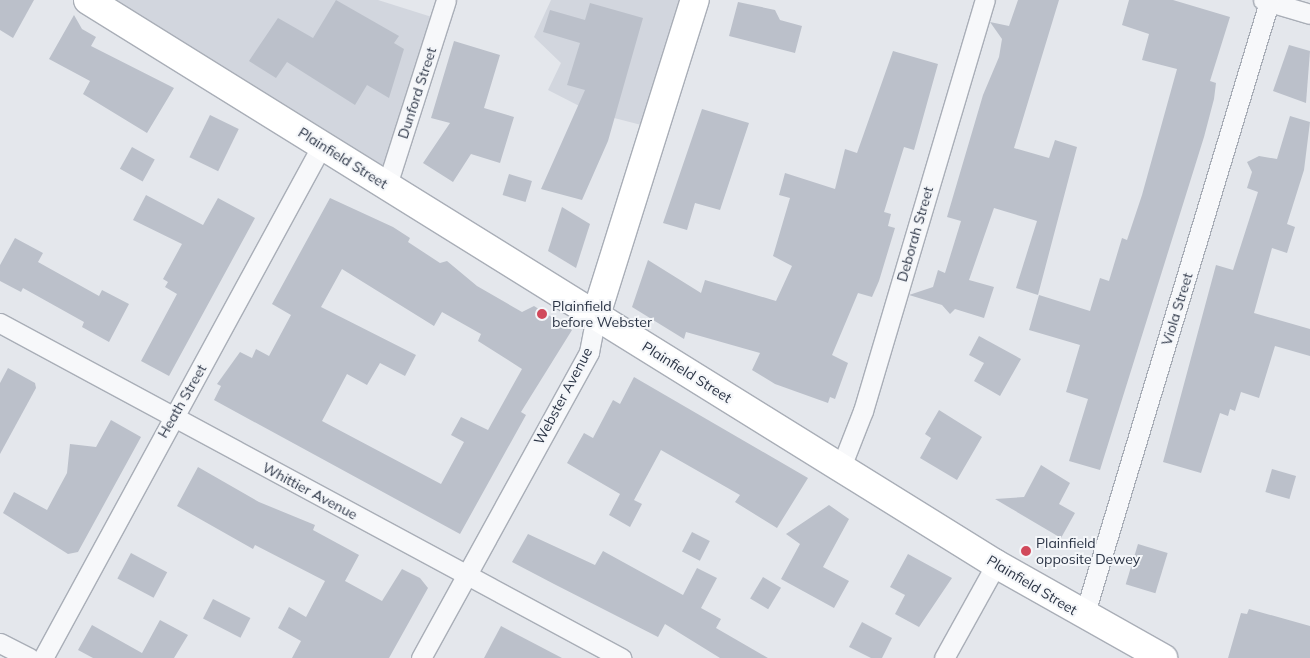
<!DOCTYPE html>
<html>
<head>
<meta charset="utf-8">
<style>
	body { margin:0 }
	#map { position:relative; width:1310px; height:658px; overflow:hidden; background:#e4e7ec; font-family:Mulish,sans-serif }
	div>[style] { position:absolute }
	.built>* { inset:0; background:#d2d6de }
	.building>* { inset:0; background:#bbc0ca; transform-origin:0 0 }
	.roads { filter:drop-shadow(1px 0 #a9aeb7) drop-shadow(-1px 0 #a9aeb7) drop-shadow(0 1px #a9aeb7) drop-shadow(0 -1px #a9aeb7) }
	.street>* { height:19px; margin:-9.5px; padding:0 9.5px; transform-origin:9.5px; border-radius:9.5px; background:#f7f8fa }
	.secondary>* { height:28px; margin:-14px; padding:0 14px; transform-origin:14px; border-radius:14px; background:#fff }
	.dots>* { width:14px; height:14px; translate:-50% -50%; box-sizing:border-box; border:2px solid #f4f6f9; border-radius:50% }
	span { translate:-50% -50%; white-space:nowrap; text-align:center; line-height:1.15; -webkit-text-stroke:4px #f4f6f9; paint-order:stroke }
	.street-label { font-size:14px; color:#2b3445 }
	.poi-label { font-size:14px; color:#2b3445 }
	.left { translate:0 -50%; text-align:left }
</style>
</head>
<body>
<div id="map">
	<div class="built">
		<div style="clip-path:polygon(105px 0,378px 0,435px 18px,384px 173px)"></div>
		<div style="clip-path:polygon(551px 0,691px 0,649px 127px,591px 112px,548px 90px,561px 63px,534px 37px)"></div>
	</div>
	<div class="building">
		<div style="clip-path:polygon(0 0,34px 0,13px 38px,0 30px)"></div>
		<div style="clip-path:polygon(336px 0,399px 36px,394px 43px,404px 49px,389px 98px,367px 85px,355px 105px,287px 62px,276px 78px,249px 61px,278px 18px,313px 38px)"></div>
		<div style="clip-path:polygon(1018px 0,1059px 0,1014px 148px,1049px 158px,1055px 140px,1077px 147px,1038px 295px,1016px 288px,1037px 221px,994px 208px,969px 280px,994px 287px,984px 318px,955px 309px,950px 314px,942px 305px,909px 295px,933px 287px,938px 270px,945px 273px,961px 221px,947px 217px,983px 95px,999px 57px,1002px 39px,990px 22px,1009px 26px)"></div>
		<div style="clip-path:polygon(1129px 0,1173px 0,1230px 17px,1210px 81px,1216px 83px,1214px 99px,1204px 137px,1100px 470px,1069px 461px,1088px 399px,1066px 392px,1080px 345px,1029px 330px,1039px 295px,1090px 311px,1100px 278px,1109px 281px,1122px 238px,1127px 240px,1142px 195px,1177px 69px,1142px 60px,1149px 34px,1122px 25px)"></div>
		<div style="clip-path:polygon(738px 2px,775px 10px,780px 20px,802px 26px,795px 53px,729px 36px)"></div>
		<div style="clip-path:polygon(590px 3px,643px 18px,608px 141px,582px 200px,541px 189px,585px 90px,567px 85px,580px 43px,543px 32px,550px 10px,585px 20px)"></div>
		<div style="clip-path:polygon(74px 15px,82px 29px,96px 37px,91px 46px,174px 88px,147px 133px,83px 94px,90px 81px,49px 59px)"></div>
		<div style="clip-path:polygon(454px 41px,500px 55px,484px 108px,514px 117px,500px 163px,471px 154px,453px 182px,423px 163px,450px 123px,431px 118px)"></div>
		<div style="clip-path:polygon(1289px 45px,1310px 51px,1306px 103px,1273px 91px)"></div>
		<div style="clip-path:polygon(893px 51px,938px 64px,914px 150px,904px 147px,884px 212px,891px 214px,888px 226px,895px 228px,879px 281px,872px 297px,858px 293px,832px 355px,848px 363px,835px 399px,830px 397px,828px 403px,775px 384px,752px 370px,760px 353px,686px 332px,684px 339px,632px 307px,648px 260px,701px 293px,705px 280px,776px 301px,792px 266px,773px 256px,790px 198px,779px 195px,785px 173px,835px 189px,845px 149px,857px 153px)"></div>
		<div style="clip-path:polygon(702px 109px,749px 123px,720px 210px,695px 203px,687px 230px,663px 223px)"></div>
		<div style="left:210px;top:115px;width:32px;height:47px;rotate:26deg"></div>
		<div style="clip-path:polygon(1290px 116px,1310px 122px,1304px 170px,1287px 224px,1295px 227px,1287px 253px,1272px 248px,1254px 313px,1310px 329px,1310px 356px,1275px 346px,1259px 398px,1241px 392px,1235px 411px,1230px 409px,1228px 416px,1220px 413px,1201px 473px,1163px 462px,1216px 265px,1233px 270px,1258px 192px,1247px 188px,1252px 172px,1247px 162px,1259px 156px,1277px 159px)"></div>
		<div style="left:132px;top:147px;width:26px;height:25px;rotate:29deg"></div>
		<div style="left:509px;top:174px;width:24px;height:22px;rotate:17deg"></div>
		<div style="clip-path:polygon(146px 195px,203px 225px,218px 198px,255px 218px,169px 376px,141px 361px,177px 294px,165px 287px,168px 282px,163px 279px,182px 244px,133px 220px)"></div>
		<div style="clip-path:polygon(evenodd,330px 198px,393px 227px,410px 238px,408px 242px,440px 263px,447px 261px,477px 286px,522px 312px,534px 306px,572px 330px,521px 412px,526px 415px,460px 534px,214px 400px,221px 386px,217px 384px,240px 352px,252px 358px,256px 349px,269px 356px,291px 315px,272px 304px,330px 198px,342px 269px,434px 326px,442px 312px,481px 334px,478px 341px,522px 369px,488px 430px,461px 417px,451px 435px,464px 442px,441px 484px,322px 421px,347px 374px,367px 385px,380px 363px,405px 376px,416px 355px,321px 307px,342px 269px)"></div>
		<div style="clip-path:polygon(562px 207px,590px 224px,576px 268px,548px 251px)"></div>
		<div style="clip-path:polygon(15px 238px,43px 253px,38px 262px,99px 296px,102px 290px,129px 304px,109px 342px,82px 327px,84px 322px,23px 288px,21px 292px,0 281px,0 265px)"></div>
		<div style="clip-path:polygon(979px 336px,1021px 359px,1000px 396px,974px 381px,984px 363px,969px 355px)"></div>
		<div style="clip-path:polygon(8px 368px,35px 383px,36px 388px,0 454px,0 383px)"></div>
		<div style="clip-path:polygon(634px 377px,808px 478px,777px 528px,735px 502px,740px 495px,661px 450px,634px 500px,642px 504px,630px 527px,609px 515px,620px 494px,567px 463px,584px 433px,593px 438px,613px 400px,620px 404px)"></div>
		<div style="clip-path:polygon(939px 410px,982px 437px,957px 480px,920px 458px,931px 438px,925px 434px)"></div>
		<div style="clip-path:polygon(111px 420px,141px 437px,78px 552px,68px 554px,3px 513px,14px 492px,47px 510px,67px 473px,70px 444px,96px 447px)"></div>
		<div style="clip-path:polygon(1041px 465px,1070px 483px,1059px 504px,1075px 513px,1061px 538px,995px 499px,1024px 497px)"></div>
		<div style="clip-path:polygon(198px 467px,259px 502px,315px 525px,313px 530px,359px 555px,345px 581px,382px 601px,402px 569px,420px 578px,428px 588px,389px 658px,292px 658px,301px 641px,278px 628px,289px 607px,306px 617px,325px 581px,255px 545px,253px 549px,177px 506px)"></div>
		<div style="left:1272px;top:469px;width:25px;height:24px;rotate:16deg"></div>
		<div style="clip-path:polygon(829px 505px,849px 519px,823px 567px,849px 581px,834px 608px,781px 579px,800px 544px,786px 534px)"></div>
		<div style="left:692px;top:532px;width:20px;height:22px;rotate:27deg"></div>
		<div style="clip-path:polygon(528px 534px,595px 565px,603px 551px,683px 595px,697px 568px,717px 578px,701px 608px,721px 619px,716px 628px,768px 658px,720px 658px,665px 624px,658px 637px,554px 584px,512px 562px)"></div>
		<div style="left:1138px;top:544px;width:31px;height:42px;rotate:17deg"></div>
		<div style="left:131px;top:553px;width:41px;height:29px;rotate:28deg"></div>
		<div style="clip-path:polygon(908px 554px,952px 578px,919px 627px,895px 614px,905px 595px,890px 587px)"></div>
		<div style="left:763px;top:577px;width:21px;height:25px;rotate:31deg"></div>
		<div style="left:213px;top:599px;width:42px;height:22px;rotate:27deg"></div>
		<div style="clip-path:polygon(1249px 609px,1310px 626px,1310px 658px,1228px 658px,1241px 613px,1247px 614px)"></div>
		<div style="clip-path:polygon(160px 620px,188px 635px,174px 658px,93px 658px,78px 650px,92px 625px,142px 653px)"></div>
		<div style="clip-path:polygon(862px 622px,892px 638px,882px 658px,871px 658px,849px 647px)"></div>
		<div style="clip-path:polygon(501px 626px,562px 658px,484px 658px)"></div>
	</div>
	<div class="roads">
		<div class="street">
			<div style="left:1263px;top:0;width:49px;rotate:16.6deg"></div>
			<div style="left:387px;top:185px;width:194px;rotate:-72.3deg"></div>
			<div style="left:0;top:323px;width:706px;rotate:28.34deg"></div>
			<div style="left:841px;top:467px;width:60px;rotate:-68.6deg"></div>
			<div style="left:863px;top:411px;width:429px;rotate:-73.5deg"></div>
			<div style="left:1084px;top:616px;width:641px;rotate:-73.23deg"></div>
			<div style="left:0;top:643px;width:33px;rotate:27deg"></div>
			<div style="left:43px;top:658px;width:584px;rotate:-61.46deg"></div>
			<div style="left:421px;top:658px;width:349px;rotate:-61.2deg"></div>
			<div style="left:589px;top:352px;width:38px;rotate:-79deg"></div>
			<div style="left:944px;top:658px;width:107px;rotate:-61deg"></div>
		</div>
		<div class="secondary">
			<div style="left:88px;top:0;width:1069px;rotate:31.85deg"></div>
			<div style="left:996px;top:564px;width:192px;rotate:29.4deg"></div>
			<div style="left:596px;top:315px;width:330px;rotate:-72.6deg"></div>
		</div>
	</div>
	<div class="dots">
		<div style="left:542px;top:314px;background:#d1495b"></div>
		<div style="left:1026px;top:551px;background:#d1495b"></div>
	</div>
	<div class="street-label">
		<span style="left:417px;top:93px;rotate:-72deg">Dunford Street</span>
		<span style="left:343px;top:158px;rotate:32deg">Plainfield Street</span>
		<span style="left:915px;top:234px;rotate:-74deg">Deborah Street</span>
		<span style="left:1177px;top:309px;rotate:-73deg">Viola Street</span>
		<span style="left:687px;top:372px;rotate:32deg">Plainfield Street</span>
		<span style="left:563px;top:396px;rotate:-62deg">Webster Avenue</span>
		<span style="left:182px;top:401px;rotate:-60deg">Heath Street</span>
		<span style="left:310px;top:491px;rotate:28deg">Whittier Avenue</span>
		<span style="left:1032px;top:585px;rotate:31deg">Plainfield Street</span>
	</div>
	<div class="poi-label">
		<span class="left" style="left:552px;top:314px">Plainfield<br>before Webster</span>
		<span class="left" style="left:1036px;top:551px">Plainfield<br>opposite Dewey</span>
	</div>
</div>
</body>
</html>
